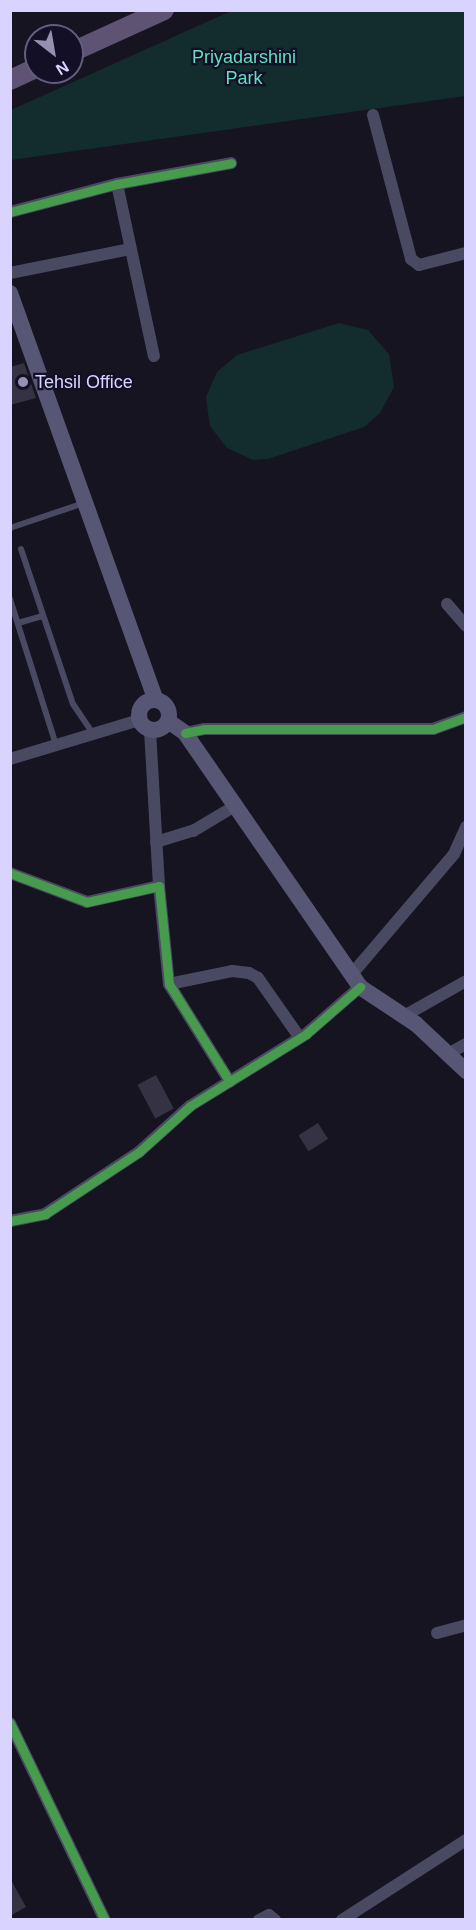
<!DOCTYPE html>
<html>
<head>
<meta charset="utf-8">
<style>
	body { margin:0 }
	#map { position:relative; width:476px; height:1930px; overflow:hidden; background:#161421; font-family:Helvetica,sans-serif }
	div>[style] { position:absolute }
	.green>* { inset:0; background:#132c2d }
	.building>* { inset:0; background:#343243; transform-origin:0 0 }
	.service>* { height:6px; margin:-3px; padding:0 3px; transform-origin:3px; border-radius:3px; background:#4a4962 }
	.minor>* { height:12px; margin:-6px; padding:0 6px; transform-origin:6px; border-radius:6px; background:#4a4962 }
	.secondary>* { height:16px; margin:-8px; padding:0 8px; transform-origin:8px; border-radius:8px; background:#575674 }
	.secondary>.ring { margin:-8px; padding:0; box-sizing:content-box; background:none; border:16px solid #575674; border-radius:50% }
	.primary>* { height:20px; margin:-10px; padding:0 10px; transform-origin:10px; border-radius:10px; background:#5e5373 }
	.cycleway>* { height:9px; margin:-4.5px; padding:0 4.5px; transform-origin:4.5px; border-radius:4.5px; background:#469c4c }
	.dots>* { width:16px; height:16px; translate:-50% -50%; box-sizing:border-box; border:3px solid #130f26; border-radius:50% }
	span { translate:-50% -50%; white-space:nowrap; text-align:center; line-height:1.15; -webkit-text-stroke:4.5px #130f26; paint-order:stroke }
	.park-label { font-size:18px; color:#5fe0c0 }
	.poi-label { font-size:18px; color:#d9d4ff }
	.left { translate:0 -50%; text-align:left }
	.frame { position:absolute; inset:0; border:12px solid #d9d4ff; pointer-events:none }
	.north { position:absolute; left:24px; top:24px; width:60px; height:60px; box-sizing:border-box; background:#130f26; border:2px solid #625e7d; border-radius:50%; rotate:149deg; font-size:16px; font-weight:700; line-height:24px; text-align:center; color:#d9d4ff }
	.north::after { content:''; display:block; margin:auto; width:21px; height:27px; background:#9591b1; clip-path:polygon(50% 0,100% 100%,50% 72%,0 100%) }
</style>
</head>
<body>
<div id="map">
	<div class="green">
		<div style="clip-path:polygon(231px 11px,465px 11px,465px 96px,11px 160px,11px 110px)"></div>
		<div style="clip-path:polygon(339px 323px,368px 330px,389px 354px,394px 387px,380px 413px,364px 427px,268px 459px,253px 460px,227px 448px,210px 426px,208px 413px,206px 397px,217px 372px,237px 355px)"></div>
	</div>
	<div class="building">
		<div style="clip-path:polygon(24px 363px,36px 398px,10px 405px,10px 367px)"></div>
		<div style="left:156px;top:1075px;width:38px;height:21px;rotate:62deg"></div>
		<div style="left:318px;top:1123px;width:19px;height:23px;rotate:58deg"></div>
		<div style="clip-path:polygon(10px 1878px,26px 1907px,10px 1916px)"></div>
	</div>
	<div class="service">
		<div style="left:10px;top:528px;width:78px;rotate:-18.7deg"></div>
		<div style="left:21px;top:549px;width:163px;rotate:71.5deg"></div>
		<div style="left:73px;top:704px;width:36px;rotate:56deg"></div>
		<div style="left:10px;top:599px;width:153px;rotate:72.5deg"></div>
		<div style="left:18px;top:623px;width:26px;rotate:-16deg"></div>
	</div>
	<div class="minor">
		<div style="left:373px;top:115px;width:149px;rotate:75.2deg"></div>
		<div style="left:411px;top:259px;width:10px;rotate:37deg"></div>
		<div style="left:419px;top:265px;width:49px;rotate:-14.3deg"></div>
		<div style="left:117px;top:184px;width:176px;rotate:77.9deg"></div>
		<div style="left:10px;top:212px;width:111px;rotate:-14.7deg"></div>
		<div style="left:117px;top:184px;width:116px;rotate:-10.4deg"></div>
		<div style="left:10px;top:273px;width:122px;rotate:-11.3deg"></div>
		<div style="left:447px;top:604px;width:29px;rotate:49deg"></div>
		<div style="left:150px;top:730px;width:156px;rotate:86.7deg"></div>
		<div style="left:185px;top:733px;width:19px;rotate:-12deg"></div>
		<div style="left:204px;top:729px;width:229px"></div>
		<div style="left:433px;top:729px;width:35px;rotate:-20deg"></div>
		<div style="left:10px;top:759px;width:135px;rotate:-16.8deg"></div>
		<div style="left:156px;top:842px;width:39px;rotate:-17deg"></div>
		<div style="left:193px;top:831px;width:49px;rotate:-30.8deg"></div>
		<div style="left:10px;top:873px;width:82px;rotate:20.6deg"></div>
		<div style="left:87px;top:902px;width:74px;rotate:-12.5deg"></div>
		<div style="left:159px;top:886px;width:99px;rotate:84.2deg"></div>
		<div style="left:169px;top:984px;width:115px;rotate:58.1deg"></div>
		<div style="left:352px;top:974px;width:157px;rotate:-49.6deg"></div>
		<div style="left:454px;top:854px;width:30px;rotate:-66deg"></div>
		<div style="left:169px;top:984px;width:64px;rotate:-11.7deg"></div>
		<div style="left:232px;top:971px;width:17px;rotate:7deg"></div>
		<div style="left:249px;top:973px;width:10px;rotate:29deg"></div>
		<div style="left:258px;top:978px;width:73px;rotate:55deg"></div>
		<div style="left:404px;top:1016px;width:71px;rotate:-29.4deg"></div>
		<div style="left:448px;top:1054px;width:21px;rotate:-29deg"></div>
		<div style="left:10px;top:1221px;width:36px;rotate:-11deg"></div>
		<div style="left:45px;top:1214px;width:113px;rotate:-33.4deg"></div>
		<div style="left:139px;top:1152px;width:69px;rotate:-42deg"></div>
		<div style="left:190px;top:1106px;width:137px;rotate:-31.8deg"></div>
		<div style="left:306px;top:1034px;width:72px;rotate:-41deg"></div>
		<div style="left:437px;top:1633px;width:30px;rotate:-15deg"></div>
		<div style="left:10px;top:1723px;width:219px;rotate:64.3deg"></div>
		<div style="left:259px;top:1920px;width:11px;rotate:-27deg"></div>
		<div style="left:269px;top:1915px;width:8px;rotate:40deg"></div>
		<div style="left:342px;top:1920px;width:148px;rotate:-32.8deg"></div>
	</div>
	<div class="secondary">
		<div style="left:10px;top:293px;width:432px;rotate:70.3deg"></div>
		<div class="ring" style="left:139px;top:700px;width:14px;height:14px"></div>
		<div style="left:168px;top:721px;width:21px;rotate:35deg"></div>
		<div style="left:185px;top:733px;width:308px;rotate:55.4deg"></div>
		<div style="left:360px;top:987px;width:67px;rotate:33.5deg"></div>
		<div style="left:416px;top:1024px;width:69px;rotate:43.2deg"></div>
	</div>
	<div class="primary">
		<div style="left:72px;top:52px;width:101px;rotate:-24.5deg"></div>
		<div style="left:10px;top:80px;width:29px;rotate:-25deg"></div>
	</div>
	<div class="cycleway">
		<div style="left:10px;top:212px;width:111px;rotate:-14.7deg"></div>
		<div style="left:117px;top:184px;width:116px;rotate:-10.4deg"></div>
		<div style="left:185px;top:733px;width:19px;rotate:-12deg"></div>
		<div style="left:204px;top:729px;width:229px"></div>
		<div style="left:433px;top:729px;width:35px;rotate:-20deg"></div>
		<div style="left:10px;top:873px;width:82px;rotate:20.6deg"></div>
		<div style="left:87px;top:902px;width:74px;rotate:-12.5deg"></div>
		<div style="left:159px;top:886px;width:99px;rotate:84.2deg"></div>
		<div style="left:169px;top:984px;width:115px;rotate:58.1deg"></div>
		<div style="left:10px;top:1221px;width:36px;rotate:-11deg"></div>
		<div style="left:45px;top:1214px;width:113px;rotate:-33.4deg"></div>
		<div style="left:139px;top:1152px;width:69px;rotate:-42deg"></div>
		<div style="left:190px;top:1106px;width:137px;rotate:-31.8deg"></div>
		<div style="left:306px;top:1034px;width:72px;rotate:-41deg"></div>
		<div style="left:10px;top:1723px;width:219px;rotate:64.3deg"></div>
	</div>
	<div class="dots">
		<div style="left:23px;top:382px;background:#9591b1"></div>
	</div>
	<div class="park-label">
		<span style="left:244px;top:68px">Priyadarshini<br>Park</span>
	</div>
	<div class="poi-label">
		<span class="left" style="left:35px;top:382px">Tehsil Office</span>
	</div>
	<div class="frame"></div>
	<div class="north">N</div>
</div>
</body>
</html>
